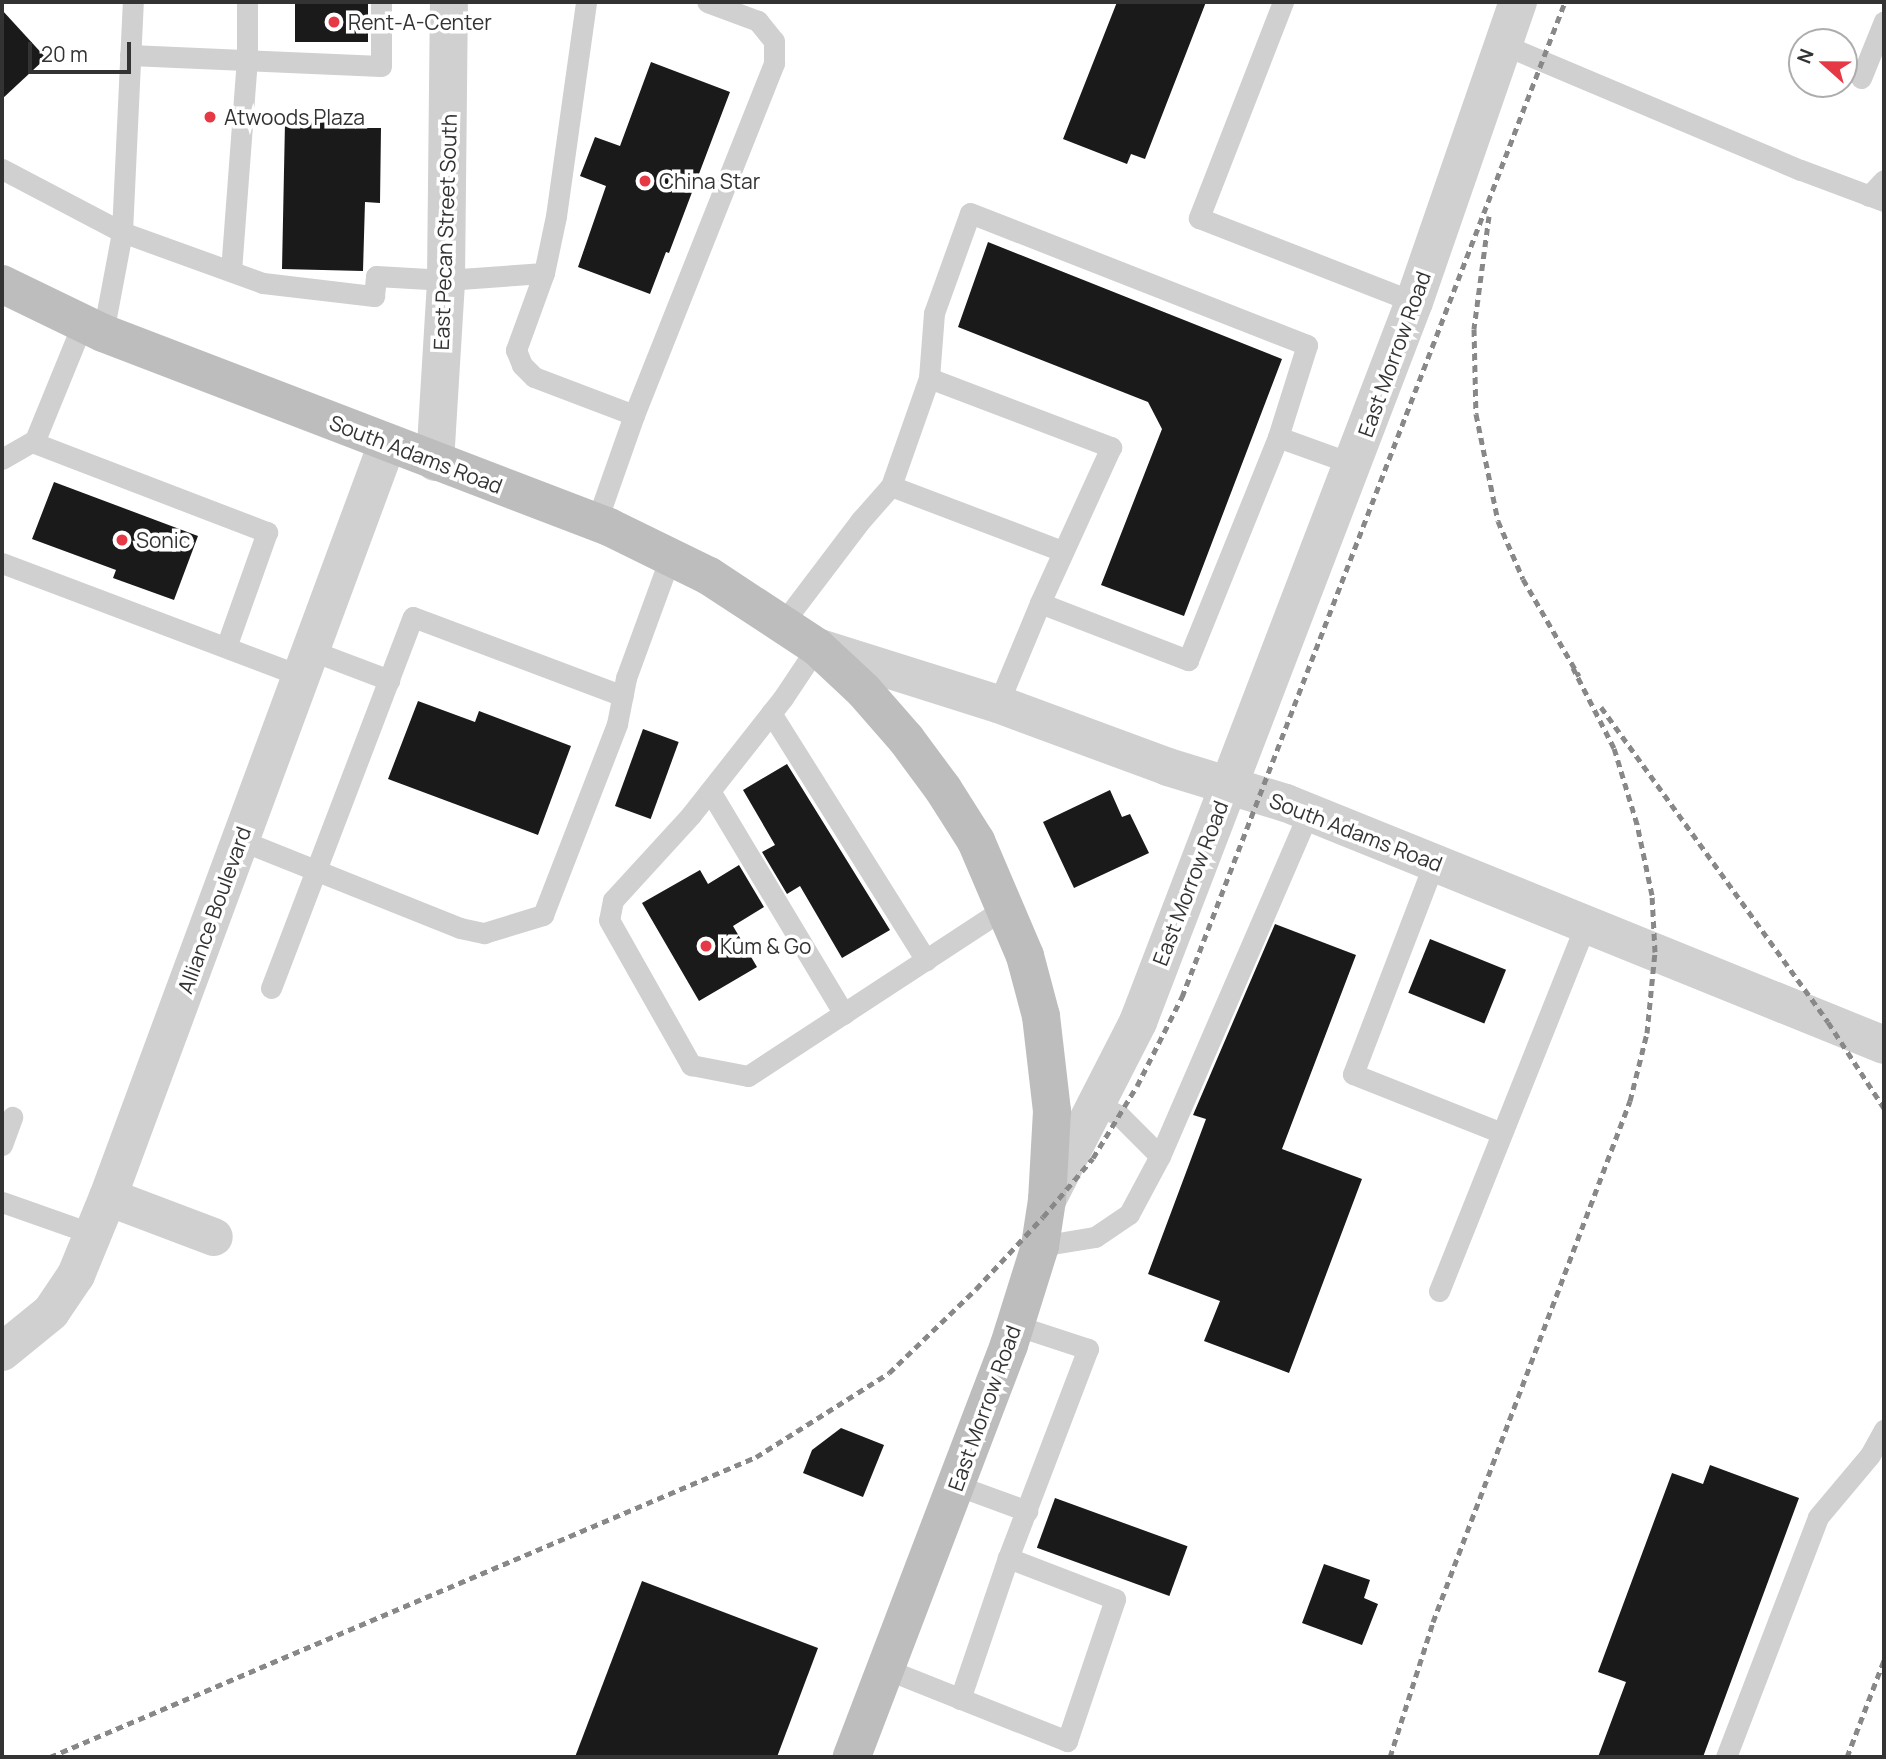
<!DOCTYPE html>
<html>
<head>
<meta charset="utf-8">
<style>
	body { margin:0 }
	#map { position:relative; width:1886px; height:1759px; overflow:hidden; background:#fff; font-family:Manrope,sans-serif }
	div>[style] { position:absolute }
	.building>* { inset:0; background:#1a1a1a; transform-origin:0 0 }
	.service>* { height:21px; margin:-10.5px; padding:0 10.5px; transform-origin:10.5px; border-radius:10.5px; background:#d0d0d0 }
	.minor>* { height:38px; margin:-19px; padding:0 19px; transform-origin:19px; border-radius:19px; background:#d0d0d0 }
	.secondary>* { height:38px; margin:-19px; padding:0 19px; transform-origin:19px; border-radius:19px; background:#bdbdbd }
	.rail>* { height:5px; margin-top:-2.5px; transform-origin:0; background:repeating-linear-gradient(90deg,#888 0 7px,transparent 0 12px) }
	.dots>* { width:19px; height:19px; translate:-50% -50%; box-sizing:border-box; border:4px solid #fff; border-radius:50% }
	span { translate:-50% -50%; white-space:nowrap; text-align:center; line-height:1.15; -webkit-text-stroke:7px #fff; paint-order:stroke }
	.poi-label { font-size:21px; color:#333 }
	.left { translate:0 -50%; text-align:left }
	.street-label { font-size:21px; color:#333 }
	.frame { position:absolute; inset:0; border:4px solid #333; pointer-events:none }
	.north { position:absolute; left:1788px; top:28px; width:70px; height:70px; box-sizing:border-box; background:#fff; border:2px solid #adadad; border-radius:50%; rotate:291deg; font-size:19px; font-weight:700; line-height:28px; text-align:center; color:#333 }
	.north::after { content:''; display:block; margin:auto; width:24px; height:32px; background:#e63946; clip-path:polygon(50% 0,100% 100%,50% 72%,0 100%) }
	.scale { position:absolute; left:28px; top:42px; width:103px; height:32px; box-sizing:border-box; border:4px solid #333; border-top:0; padding-left:9px; font-size:21px; line-height:24px; white-space:nowrap; color:#333; -webkit-text-stroke:5px #fff; paint-order:stroke }
</style>
</head>
<body>
<div id="map">
	<div class="building">
		<div style="left:295px;top:2px;width:73px;height:40px"></div>
		<div style="clip-path:polygon(1117px 2px,1206px 2px,1145px 159px,1131px 154px,1127px 164px,1063px 139px)"></div>
		<div style="clip-path:polygon(2px 10px,46px 58px,2px 99px)"></div>
		<div style="clip-path:polygon(651px 62px,730px 92px,669px 253px,666px 252px,650px 294px,578px 267px,606px 186px,580px 176px,595px 137px,620px 146px)"></div>
		<div style="clip-path:polygon(285px 122px,366px 123px,365px 128px,381px 128px,380px 203px,365px 202px,363px 271px,282px 269px)"></div>
		<div style="clip-path:polygon(988px 242px,1282px 359px,1184px 616px,1101px 585px,1162px 429px,1148px 402px,958px 327px)"></div>
		<div style="clip-path:polygon(54px 482px,198px 536px,174px 600px,113px 578px,116px 570px,32px 539px)"></div>
		<div style="clip-path:polygon(418px 701px,475px 722px,479px 711px,571px 746px,538px 835px,388px 779px)"></div>
		<div style="left:643px;top:729px;width:38px;height:82px;rotate:20deg"></div>
		<div style="clip-path:polygon(787px 764px,890px 930px,842px 958px,800px 886px,787px 894px,762px 852px,775px 845px,743px 790px)"></div>
		<div style="clip-path:polygon(1110px 790px,1122px 817px,1130px 814px,1149px 853px,1074px 888px,1043px 822px)"></div>
		<div style="clip-path:polygon(739px 865px,764px 907px,733px 926px,757px 967px,699px 1001px,642px 903px,700px 870px,708px 884px)"></div>
		<div style="clip-path:polygon(1275px 924px,1356px 955px,1282px 1149px,1362px 1179px,1289px 1373px,1204px 1341px,1220px 1301px,1148px 1274px,1206px 1119px,1193px 1115px)"></div>
		<div style="left:1430px;top:939px;width:82px;height:58px;rotate:22deg"></div>
		<div style="clip-path:polygon(841px 1428px,884px 1445px,863px 1497px,803px 1473px,812px 1450px)"></div>
		<div style="clip-path:polygon(1710px 1465px,1799px 1498px,1703px 1757px,1598px 1757px,1626px 1682px,1598px 1672px,1672px 1473px,1703px 1484px)"></div>
		<div style="left:1055px;top:1498px;width:141px;height:53px;rotate:20deg"></div>
		<div style="clip-path:polygon(1324px 1564px,1370px 1580px,1364px 1598px,1378px 1604px,1362px 1645px,1302px 1623px)"></div>
		<div style="clip-path:polygon(642px 1581px,818px 1648px,777px 1757px,575px 1757px)"></div>
	</div>
	<div class="service">
		<div style="left:1283px;top:2px;width:232px;rotate:111.3deg"></div>
		<div style="left:1199px;top:218px;width:231px;rotate:21.3deg"></div>
		<div style="left:1502px;top:44px;width:324px;rotate:22.9deg"></div>
		<div style="left:1801px;top:170px;width:89px;rotate:20.5deg"></div>
		<div style="left:130px;top:55px;width:251px;rotate:2.5deg"></div>
		<div style="left:381px;top:66px;width:64px;rotate:-90deg"></div>
		<div style="left:1861px;top:78px;width:61px;rotate:-68deg"></div>
		<div style="left:2px;top:169px;width:136px;rotate:27.7deg"></div>
		<div style="left:122px;top:232px;width:150px;rotate:19.9deg"></div>
		<div style="left:263px;top:283px;width:112px;rotate:6.7deg"></div>
		<div style="left:374px;top:296px;width:20px;rotate:-84deg"></div>
		<div style="left:376px;top:276px;width:70px;rotate:3.3deg"></div>
		<div style="left:446px;top:280px;width:98px;rotate:-4.1deg"></div>
		<div style="left:544px;top:273px;width:58px;rotate:-78.1deg"></div>
		<div style="left:556px;top:216px;width:216px;rotate:-82deg"></div>
		<div style="left:1869px;top:196px;width:22px;rotate:-47deg"></div>
		<div style="left:231px;top:271px;width:212px;rotate:-85.7deg"></div>
		<div style="left:247px;top:60px;width:58px;rotate:-90deg"></div>
		<div style="left:544px;top:273px;width:82px;rotate:110deg"></div>
		<div style="left:516px;top:350px;width:16px;rotate:68deg"></div>
		<div style="left:522px;top:365px;width:17px;rotate:45deg"></div>
		<div style="left:534px;top:377px;width:107px;rotate:20.8deg"></div>
		<div style="left:103px;top:333px;width:103px;rotate:-79.3deg"></div>
		<div style="left:122px;top:232px;width:230px;rotate:-87.3deg"></div>
		<div style="left:929px;top:378px;width:65px;rotate:-85.6deg"></div>
		<div style="left:934px;top:313px;width:106px;rotate:-70.2deg"></div>
		<div style="left:970px;top:213px;width:362px;rotate:21.4deg"></div>
		<div style="left:1307px;top:345px;width:96px;rotate:107.5deg"></div>
		<div style="left:32px;top:442px;width:252px;rotate:21deg"></div>
		<div style="left:267px;top:532px;width:122px;rotate:109.6deg"></div>
		<div style="left:2px;top:459px;width:38px;rotate:-30deg"></div>
		<div style="left:35px;top:440px;width:124px;rotate:-67.8deg"></div>
		<div style="left:891px;top:486px;width:183px;rotate:20.8deg"></div>
		<div style="left:596px;top:523px;width:114px;rotate:-70.6deg"></div>
		<div style="left:634px;top:415px;width:379px;rotate:-68.3deg"></div>
		<div style="left:774px;top:63px;width:22px;rotate:-90deg"></div>
		<div style="left:774px;top:41px;width:26px;rotate:-129deg"></div>
		<div style="left:758px;top:21px;width:54px;rotate:-159.6deg"></div>
		<div style="left:2px;top:563px;width:320px;rotate:20.7deg"></div>
		<div style="left:782px;top:624px;width:131px;rotate:-52.8deg"></div>
		<div style="left:861px;top:520px;width:45px;rotate:-48.6deg"></div>
		<div style="left:891px;top:486px;width:114px;rotate:-70.6deg"></div>
		<div style="left:929px;top:378px;width:195px;rotate:20.8deg"></div>
		<div style="left:1111px;top:447px;width:171px;rotate:114.5deg"></div>
		<div style="left:817px;top:647px;width:61px;rotate:123.7deg"></div>
		<div style="left:783px;top:698px;width:149px;rotate:128.2deg"></div>
		<div style="left:691px;top:815px;width:115px;rotate:132.5deg"></div>
		<div style="left:613px;top:900px;width:20px;rotate:101deg"></div>
		<div style="left:609px;top:920px;width:167px;rotate:60.5deg"></div>
		<div style="left:691px;top:1065px;width:58px;rotate:10.9deg"></div>
		<div style="left:748px;top:1076px;width:307px;rotate:-33.2deg"></div>
		<div style="left:310px;top:650px;width:85px;rotate:20.8deg"></div>
		<div style="left:998px;top:704px;width:109px;rotate:-67.4deg"></div>
		<div style="left:1040px;top:603px;width:159px;rotate:21.1deg"></div>
		<div style="left:1188px;top:660px;width:240px;rotate:-68deg"></div>
		<div style="left:1278px;top:437px;width:80px;rotate:19.8deg"></div>
		<div style="left:771px;top:713px;width:292px;rotate:57.9deg"></div>
		<div style="left:710px;top:791px;width:260px;rotate:59deg"></div>
		<div style="left:240px;top:840px;width:237px;rotate:21.8deg"></div>
		<div style="left:460px;top:928px;width:25px;rotate:12deg"></div>
		<div style="left:484px;top:933px;width:62px;rotate:-17deg"></div>
		<div style="left:543px;top:915px;width:205px;rotate:-68.8deg"></div>
		<div style="left:617px;top:724px;width:47px;rotate:-78.9deg"></div>
		<div style="left:626px;top:678px;width:131px;rotate:-69.9deg"></div>
		<div style="left:1434px;top:863px;width:226px;rotate:111deg"></div>
		<div style="left:1353px;top:1074px;width:160px;rotate:21.6deg"></div>
		<div style="left:271px;top:988px;width:397px;rotate:-69.1deg"></div>
		<div style="left:413px;top:617px;width:224px;rotate:20.6deg"></div>
		<div style="left:1096px;top:1104px;width:25px;rotate:26deg"></div>
		<div style="left:1119px;top:1115px;width:58px;rotate:45deg"></div>
		<div style="left:2px;top:1145px;width:30px;rotate:-70deg"></div>
		<div style="left:2px;top:1202px;width:96px;rotate:19.4deg"></div>
		<div style="left:1040px;top:1246px;width:56px;rotate:-9.3deg"></div>
		<div style="left:1095px;top:1237px;width:41px;rotate:-34.1deg"></div>
		<div style="left:1129px;top:1214px;width:66px;rotate:-61.9deg"></div>
		<div style="left:1160px;top:1156px;width:375px;rotate:-66.6deg"></div>
		<div style="left:1439px;top:1291px;width:395px;rotate:-68.2deg"></div>
		<div style="left:956px;top:1485px;width:76px;rotate:20.1deg"></div>
		<div style="left:886px;top:1669px;width:195px;rotate:21.7deg"></div>
		<div style="left:1067px;top:1741px;width:150px;rotate:-71.3deg"></div>
		<div style="left:1115px;top:1599px;width:115px;rotate:-159deg"></div>
		<div style="left:960px;top:1699px;width:149px;rotate:-71.2deg"></div>
		<div style="left:1008px;top:1558px;width:224px;rotate:-69.1deg"></div>
		<div style="left:1088px;top:1349px;width:77px;rotate:-161.8deg"></div>
		<div style="left:1726px;top:1757px;width:257px;rotate:-69deg"></div>
		<div style="left:1818px;top:1517px;width:81px;rotate:-50deg"></div>
		<div style="left:1870px;top:1455px;width:29px;rotate:-61deg"></div>
	</div>
	<div class="minor">
		<div style="left:435px;top:462px;width:182px;rotate:-86.5deg"></div>
		<div style="left:446px;top:280px;width:278px;rotate:-89.4deg"></div>
		<div style="left:817px;top:647px;width:190px;rotate:17.5deg"></div>
		<div style="left:998px;top:704px;width:181px;rotate:20.3deg"></div>
		<div style="left:1168px;top:767px;width:123px;rotate:17deg"></div>
		<div style="left:1286px;top:803px;width:645px;rotate:22.03deg"></div>
		<div style="left:108px;top:1197px;width:113px;rotate:20.7deg"></div>
		<div style="left:1047px;top:1200px;width:200px;rotate:-62.9deg"></div>
		<div style="left:1138px;top:1022px;width:771px;rotate:-69.03deg"></div>
		<div style="left:1414px;top:302px;width:318px;rotate:-70.9deg"></div>
		<div style="left:2px;top:1352px;width:63px;rotate:-39.2deg"></div>
		<div style="left:51px;top:1312px;width:45px;rotate:-56deg"></div>
		<div style="left:76px;top:1275px;width:84px;rotate:-67.7deg"></div>
		<div style="left:108px;top:1197px;width:803px;rotate:-69.67deg"></div>
	</div>
	<div class="secondary">
		<div style="left:2px;top:284px;width:112px;rotate:25.9deg"></div>
		<div style="left:103px;top:333px;width:542px;rotate:20.98deg"></div>
		<div style="left:609px;top:527px;width:111px;rotate:26.1deg"></div>
		<div style="left:709px;top:576px;width:129px;rotate:33.3deg"></div>
		<div style="left:817px;top:647px;width:64px;rotate:43.1deg"></div>
		<div style="left:864px;top:691px;width:64px;rotate:48.8deg"></div>
		<div style="left:906px;top:739px;width:62px;rotate:53.5deg"></div>
		<div style="left:943px;top:789px;width:62px;rotate:57.6deg"></div>
		<div style="left:976px;top:841px;width:125px;rotate:66.9deg"></div>
		<div style="left:1025px;top:956px;width:62px;rotate:75.1deg"></div>
		<div style="left:1041px;top:1016px;width:96px;rotate:83.4deg"></div>
		<div style="left:1052px;top:1111px;width:89px;rotate:93.2deg"></div>
		<div style="left:1047px;top:1200px;width:47px;rotate:98.7deg"></div>
		<div style="left:1040px;top:1246px;width:104px;rotate:107.4deg"></div>
		<div style="left:1009px;top:1345px;width:441px;rotate:110.9deg"></div>
	</div>
	<div class="rail">
		<div style="left:1489px;top:216px;width:114px;rotate:97.6deg"></div>
		<div style="left:1474px;top:329px;width:85px;rotate:88.7deg"></div>
		<div style="left:1476px;top:414px;width:109px;rotate:78.4deg"></div>
		<div style="left:1498px;top:521px;width:63px;rotate:66.7deg"></div>
		<div style="left:1523px;top:579px;width:112px;rotate:60deg"></div>
		<div style="left:1601px;top:707px;width:388px;rotate:54.2deg"></div>
		<div style="left:1828px;top:1022px;width:103px;rotate:56.9deg"></div>
		<div style="left:50px;top:1757px;width:767px;rotate:-23.02deg"></div>
		<div style="left:756px;top:1457px;width:157px;rotate:-32.3deg"></div>
		<div style="left:889px;top:1373px;width:121px;rotate:-44deg"></div>
		<div style="left:976px;top:1289px;width:98px;rotate:-47.1deg"></div>
		<div style="left:1043px;top:1217px;width:77px;rotate:-49.7deg"></div>
		<div style="left:1093px;top:1158px;width:84px;rotate:-58.6deg"></div>
		<div style="left:1137px;top:1086px;width:100px;rotate:-63.2deg"></div>
		<div style="left:1182px;top:997px;width:1066px;rotate:-68.95deg"></div>
		<div style="left:1390px;top:1757px;width:142px;rotate:-72.3deg"></div>
		<div style="left:1433px;top:1622px;width:557px;rotate:-69.29deg"></div>
		<div style="left:1630px;top:1101px;width:70px;rotate:-76deg"></div>
		<div style="left:1647px;top:1033px;width:81px;rotate:-84.4deg"></div>
		<div style="left:1655px;top:952px;width:57px;rotate:-93deg"></div>
		<div style="left:1652px;top:895px;width:73px;rotate:-101.9deg"></div>
		<div style="left:1637px;top:824px;width:79px;rotate:-106.8deg"></div>
		<div style="left:1614px;top:748px;width:90px;rotate:-117.1deg"></div>
		<div style="left:1847px;top:1757px;width:104px;rotate:-69.1deg"></div>
	</div>
	<div class="dots">
		<div style="left:334px;top:22px;background:#e63946"></div>
		<div style="left:210px;top:117px;background:#e63946"></div>
		<div style="left:645px;top:181px;background:#e63946"></div>
		<div style="left:122px;top:540px;background:#e63946"></div>
		<div style="left:706px;top:946px;background:#e63946"></div>
	</div>
	<div class="poi-label">
		<span class="left" style="left:348px;top:22px">Rent-A-Center</span>
		<span class="left" style="left:224px;top:117px">Atwoods Plaza</span>
		<span class="left" style="left:659px;top:181px">China Star</span>
		<span class="left" style="left:136px;top:540px">Sonic</span>
		<span class="left" style="left:720px;top:946px">Kum &amp; Go</span>
	</div>
	<div class="street-label">
		<span style="left:445px;top:232px;rotate:-88deg">East Pecan Street South</span>
		<span style="left:1394px;top:354px;rotate:-70deg">East Morrow Road</span>
		<span style="left:416px;top:454px;rotate:21deg">South Adams Road</span>
		<span style="left:1356px;top:832px;rotate:21deg">South Adams Road</span>
		<span style="left:1190px;top:883px;rotate:-69deg">East Morrow Road</span>
		<span style="left:214px;top:910px;rotate:-70deg">Alliance Boulevard</span>
		<span style="left:984px;top:1408px;rotate:-70deg">East Morrow Road</span>
	</div>
	<div class="frame"></div>
	<div class="north">N</div>
	<div class="scale">20 m</div>
</div>
</body>
</html>
